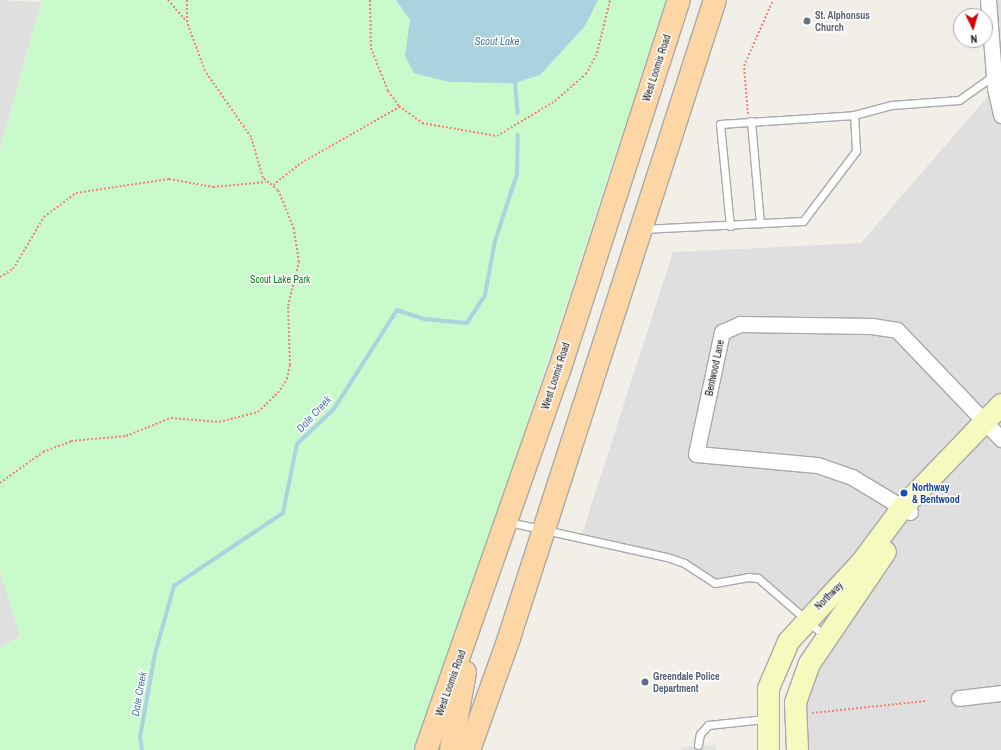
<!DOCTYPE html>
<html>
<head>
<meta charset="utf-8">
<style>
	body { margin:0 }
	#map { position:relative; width:1001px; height:750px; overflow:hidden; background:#f2efe9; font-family:"Archivo Narrow",sans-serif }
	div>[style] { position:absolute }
	.residential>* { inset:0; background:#e0dfdf }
	.park>* { inset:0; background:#c8facc }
	.parking>* { inset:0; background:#e2e2e2 }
	.water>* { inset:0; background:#aad3df }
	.stream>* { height:3.5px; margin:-1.75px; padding:0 1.75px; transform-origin:1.75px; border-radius:1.75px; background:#aad3df }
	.path>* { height:2px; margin-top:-1px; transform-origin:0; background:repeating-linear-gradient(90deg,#fa8072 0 2px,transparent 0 4px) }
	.roads { filter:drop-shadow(1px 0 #a9a9a9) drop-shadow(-1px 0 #a9a9a9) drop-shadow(0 1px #a9a9a9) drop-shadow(0 -1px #a9a9a9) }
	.lane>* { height:7px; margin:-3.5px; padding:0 3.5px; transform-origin:3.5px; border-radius:3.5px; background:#fff }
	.street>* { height:15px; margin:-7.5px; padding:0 7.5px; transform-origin:7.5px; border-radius:7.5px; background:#fff }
	.secondary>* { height:21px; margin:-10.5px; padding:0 10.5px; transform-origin:10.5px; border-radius:10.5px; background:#f7fabf }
	.primary>* { height:22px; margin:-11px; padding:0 11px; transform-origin:11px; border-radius:11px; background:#fcd6a4 }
	.dots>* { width:11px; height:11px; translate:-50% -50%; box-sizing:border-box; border:2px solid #fff; border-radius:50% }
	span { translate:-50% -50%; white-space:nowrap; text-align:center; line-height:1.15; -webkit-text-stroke:3px #fff; paint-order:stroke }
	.worship-label { font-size:10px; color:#5b616d; font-weight:700 }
	.left { translate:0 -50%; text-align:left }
	.street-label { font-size:10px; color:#222 }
	.park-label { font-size:10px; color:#0c8416 }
	.transit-label { font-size:10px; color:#164399; font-weight:700 }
	.service-label { font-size:10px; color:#4e5e75; font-weight:700 }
	.water-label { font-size:11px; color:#4a7aab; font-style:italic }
	.north { position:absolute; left:953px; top:8px; width:40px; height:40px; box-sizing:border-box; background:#fff; border:1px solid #a7a7a7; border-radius:50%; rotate:175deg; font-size:11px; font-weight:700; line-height:16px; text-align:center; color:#222 }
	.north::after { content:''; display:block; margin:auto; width:14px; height:18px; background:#d40000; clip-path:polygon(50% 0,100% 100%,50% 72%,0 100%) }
</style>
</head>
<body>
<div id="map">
	<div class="residential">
		<div style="clip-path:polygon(0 0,41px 2px,0 149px)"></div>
		<div style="clip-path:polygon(988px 0,1001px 0,1001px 750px,797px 750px,795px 723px,826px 638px,758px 578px,715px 583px,684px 563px,581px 537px,673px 252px,861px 243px,995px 88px)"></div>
		<div style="clip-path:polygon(0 571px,20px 636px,0 648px)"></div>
	</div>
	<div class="park">
		<div style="clip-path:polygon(42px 0,666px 0,459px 631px,415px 750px,0 750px,0 648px,20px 636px,0 571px,0 149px)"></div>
	</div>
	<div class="parking">
		<div style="clip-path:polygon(715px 745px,716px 750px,682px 750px,681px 747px)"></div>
	</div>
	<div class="water">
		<div style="clip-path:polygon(396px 0,598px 0,585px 26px,540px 75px,515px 83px,449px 82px,414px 73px,405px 56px,410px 20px)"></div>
	</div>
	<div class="stream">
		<div style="left:515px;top:78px;width:35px;rotate:85deg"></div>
		<div style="left:142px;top:750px;width:13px;rotate:-99deg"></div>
		<div style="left:140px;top:737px;width:84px;rotate:-79.8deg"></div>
		<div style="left:155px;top:654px;width:71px;rotate:-74.4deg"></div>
		<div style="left:174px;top:586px;width:131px;rotate:-33.8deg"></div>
		<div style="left:283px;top:513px;width:70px;rotate:-78.5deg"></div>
		<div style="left:297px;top:444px;width:51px;rotate:-43.4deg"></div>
		<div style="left:334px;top:409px;width:117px;rotate:-57.5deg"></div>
		<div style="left:397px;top:310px;width:28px;rotate:18deg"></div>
		<div style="left:424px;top:319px;width:43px;rotate:5.3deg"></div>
		<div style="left:467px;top:323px;width:33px;rotate:-57deg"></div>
		<div style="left:485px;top:295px;width:55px;rotate:-79.5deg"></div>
		<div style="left:495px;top:241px;width:71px;rotate:-71.8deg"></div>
		<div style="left:517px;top:174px;width:39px;rotate:-89deg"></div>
	</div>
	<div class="path">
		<div style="left:168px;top:0;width:29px;rotate:49deg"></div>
		<div style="left:370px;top:0;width:48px;rotate:88.8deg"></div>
		<div style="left:371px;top:48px;width:46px;rotate:68.4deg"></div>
		<div style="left:388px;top:91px;width:19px;rotate:54deg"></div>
		<div style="left:399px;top:106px;width:29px;rotate:36deg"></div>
		<div style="left:422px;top:123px;width:76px;rotate:9.8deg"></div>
		<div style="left:497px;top:136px;width:68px;rotate:-31.1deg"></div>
		<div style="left:555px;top:101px;width:41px;rotate:-41.1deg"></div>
		<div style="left:586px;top:74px;width:24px;rotate:-62deg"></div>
		<div style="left:597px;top:53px;width:55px;rotate:-76.2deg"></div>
		<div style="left:748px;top:114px;width:48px;rotate:-94.8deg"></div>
		<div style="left:744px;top:66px;width:72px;rotate:-66.3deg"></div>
		<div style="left:273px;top:185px;width:36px;rotate:-38deg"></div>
		<div style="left:301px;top:163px;width:113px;rotate:-29.7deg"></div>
		<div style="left:0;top:277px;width:15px;rotate:-32deg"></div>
		<div style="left:13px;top:269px;width:61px;rotate:-59.2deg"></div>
		<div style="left:44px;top:217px;width:40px;rotate:-37deg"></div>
		<div style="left:76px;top:193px;width:94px;rotate:-8.6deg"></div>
		<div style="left:169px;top:179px;width:45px;rotate:10.3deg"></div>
		<div style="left:213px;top:187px;width:53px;rotate:-5.4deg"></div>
		<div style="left:0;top:483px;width:53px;rotate:-35.8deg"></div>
		<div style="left:43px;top:452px;width:30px;rotate:-21deg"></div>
		<div style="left:71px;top:441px;width:55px;rotate:-5.2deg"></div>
		<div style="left:126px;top:436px;width:48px;rotate:-21.8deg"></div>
		<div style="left:171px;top:418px;width:48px;rotate:4.8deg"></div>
		<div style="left:219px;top:422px;width:40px;rotate:-14.4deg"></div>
		<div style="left:258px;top:412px;width:28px;rotate:-44deg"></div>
		<div style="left:278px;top:393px;width:17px;rotate:-57deg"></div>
		<div style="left:287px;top:379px;width:14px;rotate:-78deg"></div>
		<div style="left:290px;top:365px;width:59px;rotate:-91.9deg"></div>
		<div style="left:288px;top:306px;width:45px;rotate:-76deg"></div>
		<div style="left:299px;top:262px;width:33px;rotate:-99deg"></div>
		<div style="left:294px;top:229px;width:42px;rotate:-112.3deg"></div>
		<div style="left:278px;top:190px;width:19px;rotate:-141deg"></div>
		<div style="left:263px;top:178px;width:43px;rotate:-106.3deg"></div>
		<div style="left:251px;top:137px;width:80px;rotate:-124.9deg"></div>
		<div style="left:205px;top:71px;width:52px;rotate:-110.2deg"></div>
		<div style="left:187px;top:22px;width:22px;rotate:-90deg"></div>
		<div style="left:812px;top:713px;width:114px;rotate:-6.1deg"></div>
	</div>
	<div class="roads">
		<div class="lane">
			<div style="left:751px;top:121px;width:103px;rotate:85deg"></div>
			<div style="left:730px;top:226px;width:102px;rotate:-95.6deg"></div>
			<div style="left:720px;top:124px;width:134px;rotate:-3.8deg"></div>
			<div style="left:643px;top:229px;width:160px;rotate:-2.9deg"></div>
			<div style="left:803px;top:221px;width:88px;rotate:-52.9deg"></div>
			<div style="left:856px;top:151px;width:36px;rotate:-93deg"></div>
			<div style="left:854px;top:115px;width:39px;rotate:-15deg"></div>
			<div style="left:892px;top:105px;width:67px;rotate:-4.3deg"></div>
			<div style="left:959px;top:100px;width:43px;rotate:-35.5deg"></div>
			<div style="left:509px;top:522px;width:162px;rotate:12.5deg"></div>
			<div style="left:667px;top:557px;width:18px;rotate:19deg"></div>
			<div style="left:684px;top:563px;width:37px;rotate:33deg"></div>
			<div style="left:715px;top:583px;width:34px;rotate:-10deg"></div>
			<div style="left:748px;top:577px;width:10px;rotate:6deg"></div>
			<div style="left:758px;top:578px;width:89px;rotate:40.9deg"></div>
			<div style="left:698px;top:745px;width:11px;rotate:-80deg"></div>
			<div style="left:700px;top:734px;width:12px;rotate:-48deg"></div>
			<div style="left:708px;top:725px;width:57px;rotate:-6deg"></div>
		</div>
		<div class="street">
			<div style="left:988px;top:0;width:88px;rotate:85.5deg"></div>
			<div style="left:995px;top:88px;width:28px;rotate:77deg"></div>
			<div style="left:910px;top:512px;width:68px;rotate:-148.9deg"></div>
			<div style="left:852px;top:477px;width:37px;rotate:-161deg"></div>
			<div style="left:817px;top:465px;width:121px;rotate:-174.8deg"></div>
			<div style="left:696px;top:454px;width:125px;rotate:-78deg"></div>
			<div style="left:722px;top:332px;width:20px;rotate:-24deg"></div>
			<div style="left:740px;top:324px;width:132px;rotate:0.9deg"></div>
			<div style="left:872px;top:326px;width:25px;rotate:9deg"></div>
			<div style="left:897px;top:330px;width:151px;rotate:46.3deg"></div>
			<div style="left:959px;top:698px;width:42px;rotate:-6.8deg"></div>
		</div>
		<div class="secondary">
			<div style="left:768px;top:750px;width:62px;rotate:-90deg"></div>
			<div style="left:768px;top:688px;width:51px;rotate:-66.9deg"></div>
			<div style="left:788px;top:641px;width:108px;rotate:-47.3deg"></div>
			<div style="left:861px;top:562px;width:69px;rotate:-53.3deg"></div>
			<div style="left:902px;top:507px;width:143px;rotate:-46.1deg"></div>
			<div style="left:797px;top:750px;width:48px;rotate:-92.4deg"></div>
			<div style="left:795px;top:702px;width:41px;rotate:-70.3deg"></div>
			<div style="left:809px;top:663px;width:135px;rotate:-55.8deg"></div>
		</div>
		<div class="primary">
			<div style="left:426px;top:750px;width:398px;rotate:-70.7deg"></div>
			<div style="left:558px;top:374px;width:393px;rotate:-72.1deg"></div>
			<div style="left:451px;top:750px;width:79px;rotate:-79.8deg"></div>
			<div style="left:469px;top:750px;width:119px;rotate:-70.3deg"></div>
			<div style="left:509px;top:638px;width:670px;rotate:-72.11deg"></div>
		</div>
	</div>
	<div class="dots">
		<div style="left:807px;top:21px;background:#6b7280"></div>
		<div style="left:904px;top:493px;background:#1a4fb4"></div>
		<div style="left:645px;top:682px;background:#5c6f8a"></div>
	</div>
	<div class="worship-label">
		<span class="left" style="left:815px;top:21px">St. Alphonsus<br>Church</span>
	</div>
	<div class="street-label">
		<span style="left:657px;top:68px;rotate:-72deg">West Loomis Road</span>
		<span style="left:715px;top:368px;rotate:-78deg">Bentwood Lane</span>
		<span style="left:556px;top:376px;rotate:-72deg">West Loomis Road</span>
		<span style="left:829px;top:596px;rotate:-45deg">Northway</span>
		<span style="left:451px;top:683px;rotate:-70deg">West Loomis Road</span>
	</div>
	<div class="park-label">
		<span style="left:280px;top:280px">Scout Lake Park</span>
	</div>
	<div class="transit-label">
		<span class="left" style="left:912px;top:493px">Northway<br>&amp; Bentwood</span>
	</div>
	<div class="service-label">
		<span class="left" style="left:653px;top:682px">Greendale Police<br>Department</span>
	</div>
	<div class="water-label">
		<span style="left:497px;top:41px">Scout Lake</span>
		<span style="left:314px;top:414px;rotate:-47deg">Dale Creek</span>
		<span style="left:139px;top:694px;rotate:-80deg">Dale Creek</span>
	</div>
	<div class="north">N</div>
</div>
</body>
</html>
